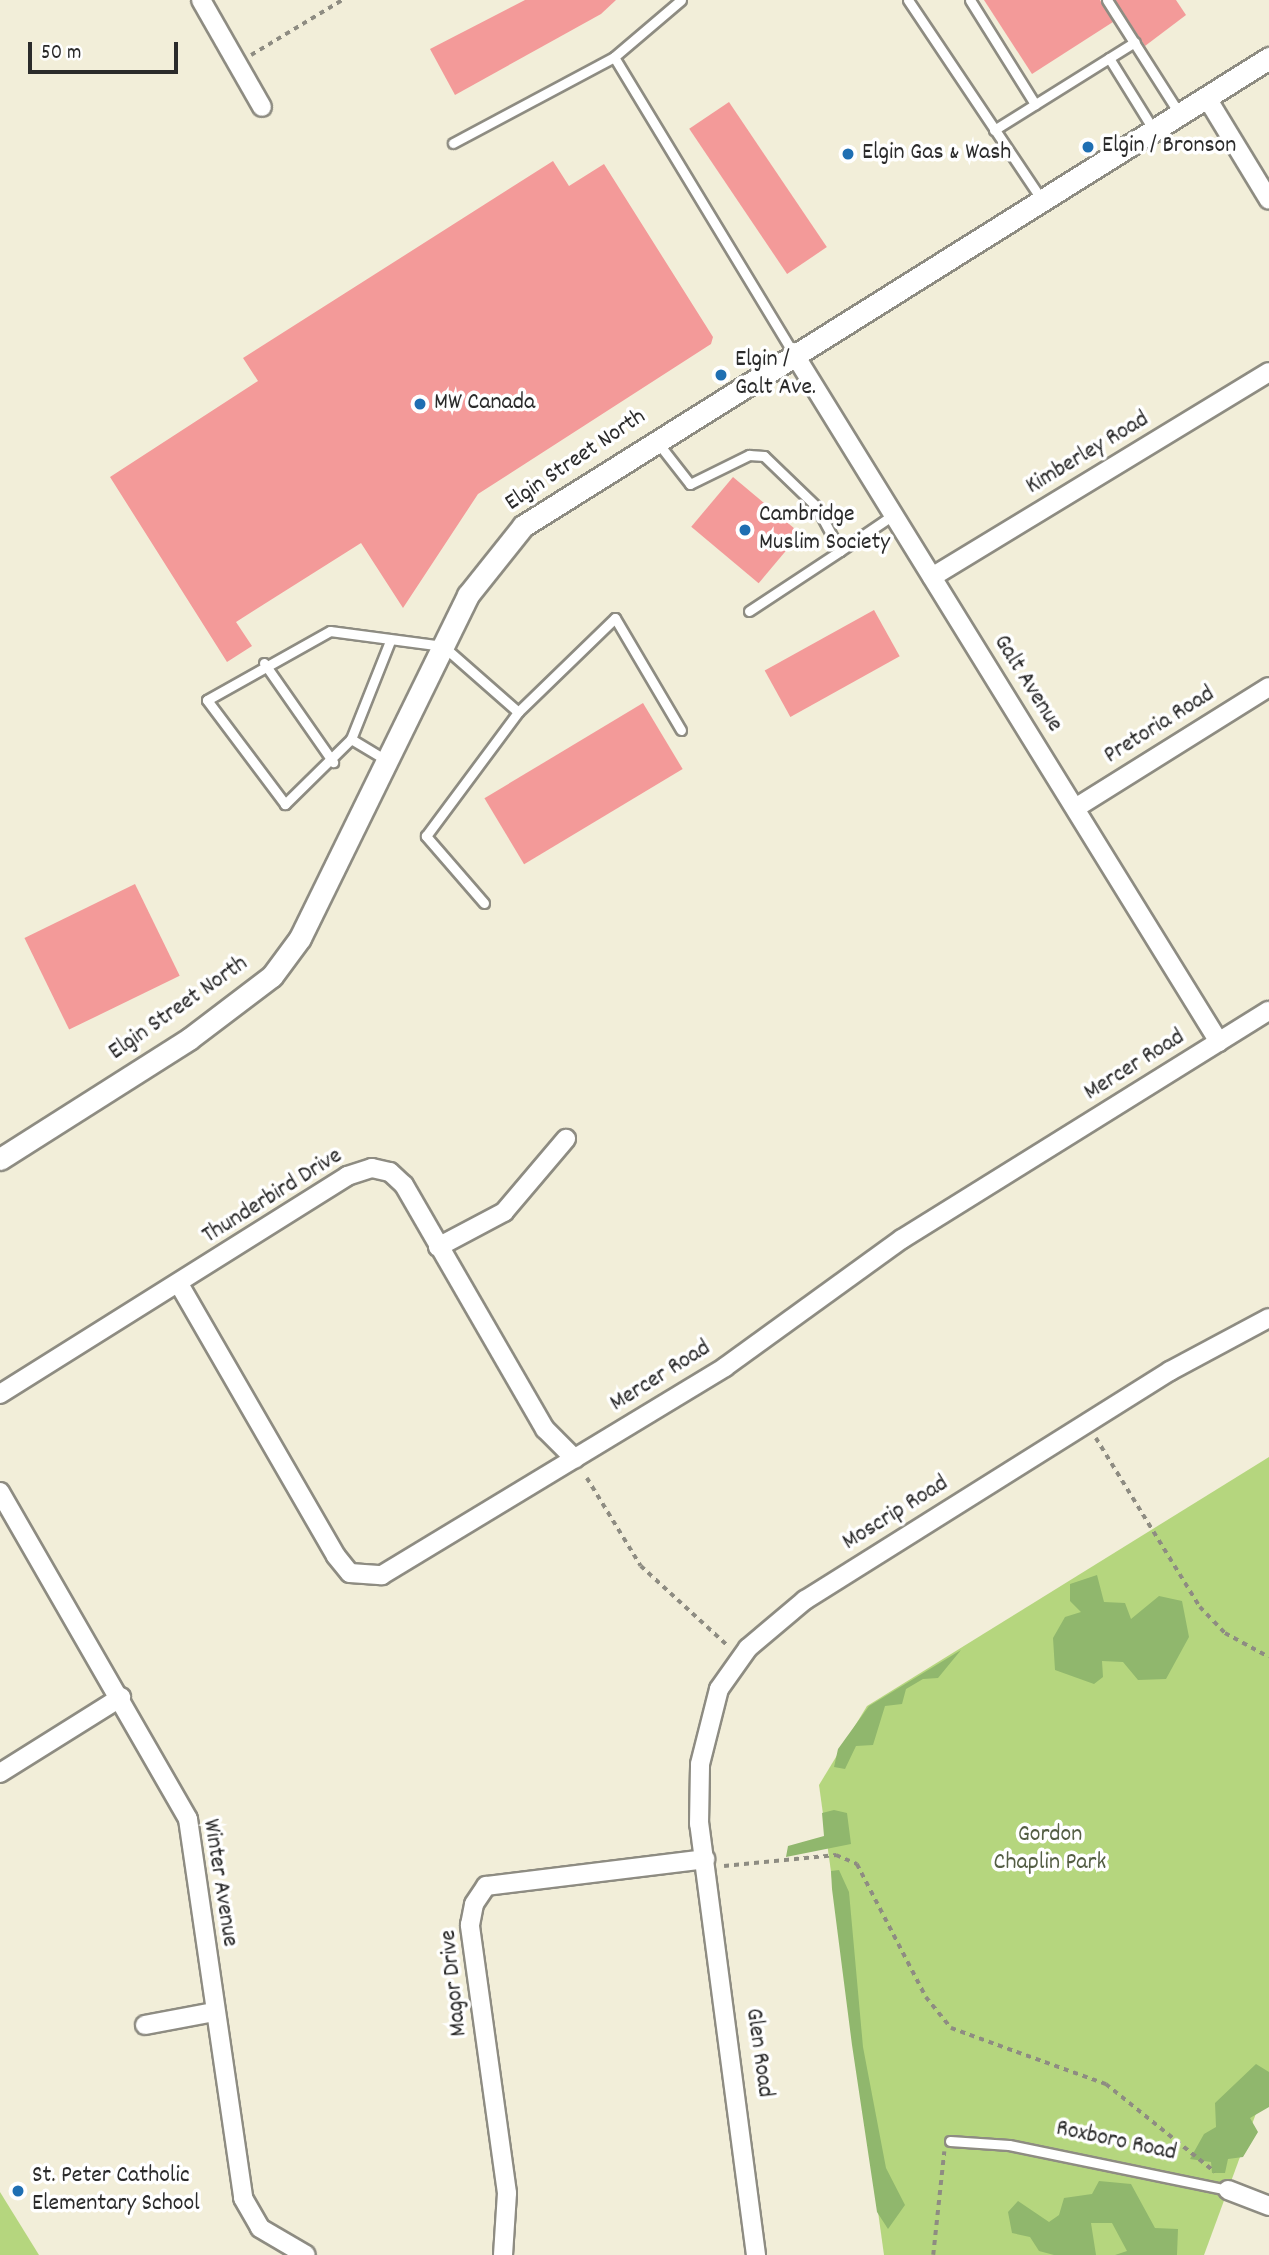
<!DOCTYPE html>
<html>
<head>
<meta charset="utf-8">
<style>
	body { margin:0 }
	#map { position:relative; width:1269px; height:2255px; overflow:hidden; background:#f2eed9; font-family:Dekko,sans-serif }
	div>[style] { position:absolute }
	.green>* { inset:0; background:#b5d67e }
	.forest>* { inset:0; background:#90b76d }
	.building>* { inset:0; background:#f39a99; transform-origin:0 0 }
	.path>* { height:3.5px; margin-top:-1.75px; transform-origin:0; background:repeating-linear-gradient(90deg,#8e8c82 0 5px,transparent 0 10px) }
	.roads { filter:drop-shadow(2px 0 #8e8c82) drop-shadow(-2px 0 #8e8c82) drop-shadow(0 2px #8e8c82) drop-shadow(0 -2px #8e8c82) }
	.service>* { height:9px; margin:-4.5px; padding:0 4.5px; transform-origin:4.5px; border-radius:4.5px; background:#fff }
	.minor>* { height:18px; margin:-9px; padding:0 9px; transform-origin:9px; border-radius:9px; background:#fff }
	.tertiary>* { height:21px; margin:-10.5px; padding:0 10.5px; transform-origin:10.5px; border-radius:10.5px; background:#fff }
	.dots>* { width:19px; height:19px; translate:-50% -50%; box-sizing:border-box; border:4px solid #fff; border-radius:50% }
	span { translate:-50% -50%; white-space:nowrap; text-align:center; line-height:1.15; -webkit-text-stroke:7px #fff; paint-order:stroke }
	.poi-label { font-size:24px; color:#2b2b2b }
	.left { translate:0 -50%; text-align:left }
	.street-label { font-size:24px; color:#2b2b2b }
	.park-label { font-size:24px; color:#545e44 }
	.scale { position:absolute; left:28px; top:42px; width:150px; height:32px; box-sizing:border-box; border:4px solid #2b2b2b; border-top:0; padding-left:9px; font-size:21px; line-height:24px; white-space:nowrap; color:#2b2b2b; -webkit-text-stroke:5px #fff; paint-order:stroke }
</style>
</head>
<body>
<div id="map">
	<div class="green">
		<div style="clip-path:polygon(1269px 1457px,1269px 2078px,1204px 2255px,884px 2255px,819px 1785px,867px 1706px)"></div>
		<div style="clip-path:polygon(0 2192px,39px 2255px,0 2255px)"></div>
	</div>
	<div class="forest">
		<div style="clip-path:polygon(1097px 1575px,1104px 1602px,1125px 1603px,1131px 1619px,1159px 1596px,1182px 1601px,1189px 1637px,1166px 1679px,1138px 1680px,1123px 1662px,1102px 1661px,1103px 1677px,1094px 1684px,1055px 1670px,1053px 1638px,1065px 1617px,1081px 1612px,1070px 1601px,1070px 1584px)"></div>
		<div style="clip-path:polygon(961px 1650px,938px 1678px,923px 1679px,906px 1689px,902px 1704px,885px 1706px,873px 1745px,856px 1746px,845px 1769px,834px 1767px,838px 1749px,869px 1706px)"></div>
		<div style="clip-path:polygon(834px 1810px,847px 1813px,851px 1844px,786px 1857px,788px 1846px,824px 1836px,822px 1813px)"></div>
		<div style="clip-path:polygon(839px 1870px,849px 1892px,863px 2047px,886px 2168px,905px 2205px,888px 2229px,877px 2212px,852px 2045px,832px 1889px,831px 1871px)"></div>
		<div style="clip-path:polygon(1256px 2064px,1269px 2072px,1269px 2107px,1250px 2118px,1258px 2132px,1243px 2157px,1228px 2159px,1225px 2173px,1212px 2173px,1211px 2162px,1190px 2159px,1204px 2134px,1216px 2127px,1215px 2103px)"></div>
		<div style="clip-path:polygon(1099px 2181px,1131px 2184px,1155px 2228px,1178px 2229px,1177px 2255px,1115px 2255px,1127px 2251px,1112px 2223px,1091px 2223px,1096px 2255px,1054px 2255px,1039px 2251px,1030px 2237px,1012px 2233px,1008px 2212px,1018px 2201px,1049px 2222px,1059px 2215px,1064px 2198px,1092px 2194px)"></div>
	</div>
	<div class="building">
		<div style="clip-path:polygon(525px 0,616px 0,601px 14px,455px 95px,430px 49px)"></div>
		<div style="clip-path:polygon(984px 0,1100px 0,1113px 22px,1032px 74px)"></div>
		<div style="clip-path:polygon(1115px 0,1176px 0,1186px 15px,1145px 46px)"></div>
		<div style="left:729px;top:102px;width:175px;height:48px;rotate:56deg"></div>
		<div style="clip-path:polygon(553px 161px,569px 186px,604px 164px,713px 337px,711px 344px,478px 494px,403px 608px,361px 543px,236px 622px,252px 646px,227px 662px,110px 477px,258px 381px,243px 358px)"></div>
		<div style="left:733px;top:477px;width:88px;height:65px;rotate:40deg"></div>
		<div style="left:874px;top:610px;width:53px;height:125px;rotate:61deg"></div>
		<div style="left:643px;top:703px;width:77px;height:185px;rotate:59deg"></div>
		<div style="left:135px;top:884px;width:102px;height:123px;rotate:64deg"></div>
	</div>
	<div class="path">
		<div style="left:251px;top:55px;width:106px;rotate:-31.1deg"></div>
		<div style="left:1096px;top:1438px;width:198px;rotate:58.4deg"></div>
		<div style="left:1200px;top:1607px;width:36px;rotate:46deg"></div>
		<div style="left:1225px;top:1633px;width:50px;rotate:28.6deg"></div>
		<div style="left:587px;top:1478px;width:103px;rotate:58.5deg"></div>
		<div style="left:641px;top:1566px;width:118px;rotate:42.6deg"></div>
		<div style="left:724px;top:1866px;width:113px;rotate:-5.6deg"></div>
		<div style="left:836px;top:1855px;width:23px;rotate:23deg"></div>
		<div style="left:857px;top:1864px;width:150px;rotate:62.6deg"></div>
		<div style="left:926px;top:1997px;width:40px;rotate:51deg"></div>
		<div style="left:951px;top:2028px;width:165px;rotate:19.9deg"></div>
		<div style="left:1106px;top:2084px;width:140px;rotate:38.9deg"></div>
		<div style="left:933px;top:2255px;width:104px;rotate:-83.9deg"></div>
	</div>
	<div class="roads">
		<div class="service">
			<div style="left:681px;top:0;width:88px;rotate:139.6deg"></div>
			<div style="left:614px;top:57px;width:345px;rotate:58.8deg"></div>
			<div style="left:908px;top:0;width:239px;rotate:56.2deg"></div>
			<div style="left:970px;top:0;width:123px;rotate:58deg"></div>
			<div style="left:1107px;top:0;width:134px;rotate:57.5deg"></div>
			<div style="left:1109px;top:58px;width:84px;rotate:58.2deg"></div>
			<div style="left:994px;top:130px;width:166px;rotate:-32deg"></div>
			<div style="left:453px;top:143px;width:183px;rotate:-28.1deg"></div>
			<div style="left:658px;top:443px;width:52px;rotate:52deg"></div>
			<div style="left:690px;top:484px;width:66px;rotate:-26.2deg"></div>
			<div style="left:749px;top:455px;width:15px;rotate:4deg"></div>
			<div style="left:764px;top:456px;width:72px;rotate:43.9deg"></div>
			<div style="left:816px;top:506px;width:51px;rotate:61.9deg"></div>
			<div style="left:840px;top:551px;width:64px;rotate:-34.2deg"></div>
			<div style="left:749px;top:611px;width:109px;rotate:-33.4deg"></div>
			<div style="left:264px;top:663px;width:121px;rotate:55.1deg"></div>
			<div style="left:351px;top:739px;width:105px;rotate:-68.3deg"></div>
			<div style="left:386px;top:760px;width:41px;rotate:-149deg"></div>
			<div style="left:351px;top:739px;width:93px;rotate:135.4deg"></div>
			<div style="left:285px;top:804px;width:130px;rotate:-126.9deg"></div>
			<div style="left:207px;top:700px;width:141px;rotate:-29.3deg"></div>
			<div style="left:330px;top:631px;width:114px;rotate:7.6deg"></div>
			<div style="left:443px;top:646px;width:100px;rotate:41.3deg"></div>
			<div style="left:484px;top:903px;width:89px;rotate:-130.9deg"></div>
			<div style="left:426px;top:836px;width:154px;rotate:-53.4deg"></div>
			<div style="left:518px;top:712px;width:135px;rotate:-44.1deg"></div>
			<div style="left:615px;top:618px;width:130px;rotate:59.5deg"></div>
			<div style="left:950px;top:2141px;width:59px;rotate:3.9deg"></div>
			<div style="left:1009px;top:2145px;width:224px;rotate:11.6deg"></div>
		</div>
		<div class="minor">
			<div style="left:201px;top:0;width:123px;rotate:60.3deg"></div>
			<div style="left:1207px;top:98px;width:119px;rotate:58.7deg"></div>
			<div style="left:793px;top:352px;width:811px;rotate:58.31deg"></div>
			<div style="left:932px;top:577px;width:394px;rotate:-31.3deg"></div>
			<div style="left:1077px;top:807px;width:226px;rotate:-32deg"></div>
			<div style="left:438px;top:1247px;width:75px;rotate:-27.9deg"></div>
			<div style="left:504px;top:1212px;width:96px;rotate:-49.7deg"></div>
			<div style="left:179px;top:1284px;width:314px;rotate:60deg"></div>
			<div style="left:336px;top:1556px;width:22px;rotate:51deg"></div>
			<div style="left:350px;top:1573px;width:32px;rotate:4deg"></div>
			<div style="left:382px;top:1575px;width:401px;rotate:-31.2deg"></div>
			<div style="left:725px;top:1367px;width:218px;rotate:-35.9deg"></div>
			<div style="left:902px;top:1239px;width:432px;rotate:-31.9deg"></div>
			<div style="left:0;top:1394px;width:410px;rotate:-32.1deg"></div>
			<div style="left:347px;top:1176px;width:26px;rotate:-18deg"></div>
			<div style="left:372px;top:1168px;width:18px;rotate:13deg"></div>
			<div style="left:390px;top:1172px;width:19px;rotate:43deg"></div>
			<div style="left:404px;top:1185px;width:282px;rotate:60deg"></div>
			<div style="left:545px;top:1429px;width:42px;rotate:45deg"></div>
			<div style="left:0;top:1492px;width:377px;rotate:60.1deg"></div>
			<div style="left:188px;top:1819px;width:383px;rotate:81.7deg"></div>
			<div style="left:243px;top:2198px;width:34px;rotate:60deg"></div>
			<div style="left:260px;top:2228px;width:53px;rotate:30.4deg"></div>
			<div style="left:0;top:1773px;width:143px;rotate:-32.1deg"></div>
			<div style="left:145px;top:2025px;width:70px;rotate:-10.7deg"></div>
			<div style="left:1228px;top:2190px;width:44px;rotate:21.3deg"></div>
			<div style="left:503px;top:2255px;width:62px;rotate:-86.3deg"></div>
			<div style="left:507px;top:2193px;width:271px;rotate:-97.9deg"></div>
			<div style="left:470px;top:1925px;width:21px;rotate:-79deg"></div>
			<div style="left:474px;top:1904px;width:22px;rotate:-56deg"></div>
			<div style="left:486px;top:1886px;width:221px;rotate:-7deg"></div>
			<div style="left:756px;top:2255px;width:435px;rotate:-97.5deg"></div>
			<div style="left:699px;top:1824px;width:60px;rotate:-89deg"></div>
			<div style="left:700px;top:1764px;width:77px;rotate:-75.8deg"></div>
			<div style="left:719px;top:1689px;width:50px;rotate:-54.7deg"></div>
			<div style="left:748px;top:1648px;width:75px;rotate:-40.1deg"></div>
			<div style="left:805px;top:1600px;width:431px;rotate:-32.1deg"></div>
			<div style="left:1170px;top:1371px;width:112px;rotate:-28.2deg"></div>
		</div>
		<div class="tertiary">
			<div style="left:0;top:1159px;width:224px;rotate:-32.4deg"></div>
			<div style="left:189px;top:1039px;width:104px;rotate:-37.2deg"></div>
			<div style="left:272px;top:976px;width:47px;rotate:-53.6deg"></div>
			<div style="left:300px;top:938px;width:382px;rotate:-63.9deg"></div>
			<div style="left:468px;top:595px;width:88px;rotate:-51.4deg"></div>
			<div style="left:523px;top:526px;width:881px;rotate:-32.1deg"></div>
		</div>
	</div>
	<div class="dots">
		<div style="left:1088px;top:147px;background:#1f6fb2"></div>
		<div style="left:848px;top:154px;background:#1f6fb2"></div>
		<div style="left:721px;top:375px;background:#1f6fb2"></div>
		<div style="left:420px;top:404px;background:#1f6fb2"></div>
		<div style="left:745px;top:530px;background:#1f6fb2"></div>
		<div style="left:18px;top:2191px;background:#1f6fb2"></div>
	</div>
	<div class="poi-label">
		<span class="left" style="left:1102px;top:147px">Elgin / Bronson</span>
		<span class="left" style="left:862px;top:154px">Elgin Gas &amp; Wash</span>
		<span class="left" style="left:735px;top:375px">Elgin /<br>Galt Ave.</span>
		<span class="left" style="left:434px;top:404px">MW Canada</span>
		<span class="left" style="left:759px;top:530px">Cambridge<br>Muslim Society</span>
		<span class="left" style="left:32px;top:2191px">St. Peter Catholic<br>Elementary School</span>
	</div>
	<div class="street-label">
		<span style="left:1088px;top:454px;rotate:-31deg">Kimberley Road</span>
		<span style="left:576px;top:461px;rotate:-34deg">Elgin Street North</span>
		<span style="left:1027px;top:684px;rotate:58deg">Galt Avenue</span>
		<span style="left:1160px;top:726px;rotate:-32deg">Pretoria Road</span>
		<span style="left:179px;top:1009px;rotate:-35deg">Elgin Street North</span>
		<span style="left:1135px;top:1066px;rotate:-32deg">Mercer Road</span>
		<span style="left:273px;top:1197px;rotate:-32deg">Thunderbird Drive</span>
		<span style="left:661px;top:1377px;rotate:-32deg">Mercer Road</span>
		<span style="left:896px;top:1514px;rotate:-32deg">Moscrip Road</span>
		<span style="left:219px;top:1883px;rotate:81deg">Winter Avenue</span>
		<span style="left:455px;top:1983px;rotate:-96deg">Magor Drive</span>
		<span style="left:758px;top:2053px;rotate:82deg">Glen Road</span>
		<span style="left:1116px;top:2142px;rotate:12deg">Roxboro Road</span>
	</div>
	<div class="park-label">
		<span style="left:1050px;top:1850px">Gordon<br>Chaplin Park</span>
	</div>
	<div class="scale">50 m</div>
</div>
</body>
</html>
